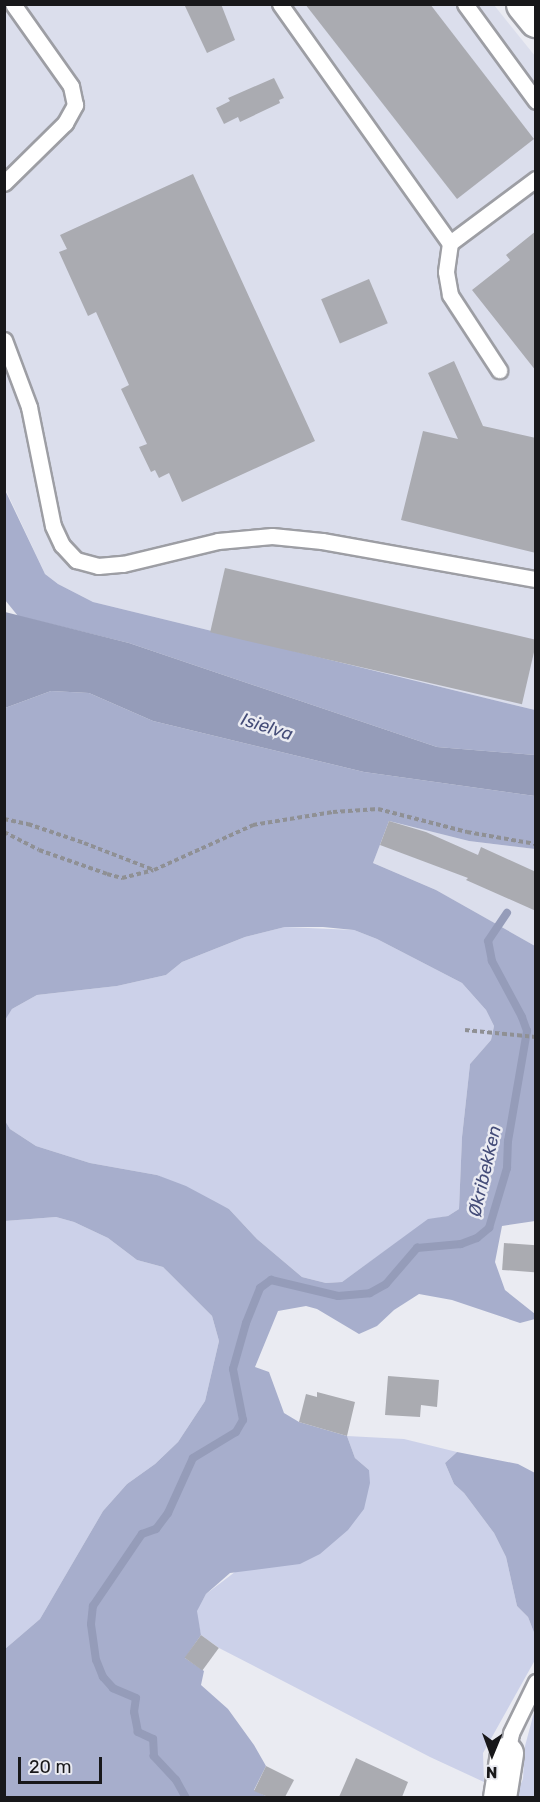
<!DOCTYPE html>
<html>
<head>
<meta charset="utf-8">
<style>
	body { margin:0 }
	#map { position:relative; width:540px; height:1802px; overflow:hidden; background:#eaebf2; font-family:Rubik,sans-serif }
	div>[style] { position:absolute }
	.built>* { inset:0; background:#dbdeec }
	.green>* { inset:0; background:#ccd1e9 }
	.forest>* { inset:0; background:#a7aecc }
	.water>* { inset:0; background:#959cb9 }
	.stream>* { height:8px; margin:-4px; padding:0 4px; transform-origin:4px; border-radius:4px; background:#959cb9 }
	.building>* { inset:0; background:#aaabb1; transform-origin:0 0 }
	.path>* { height:4px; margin-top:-2px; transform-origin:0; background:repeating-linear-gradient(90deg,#8f9094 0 4.5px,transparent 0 7.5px) }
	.roads { filter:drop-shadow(2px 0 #9d9ea4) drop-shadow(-2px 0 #9d9ea4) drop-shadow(0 2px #9d9ea4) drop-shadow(0 -2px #9d9ea4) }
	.service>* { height:15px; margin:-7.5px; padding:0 7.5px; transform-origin:7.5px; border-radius:7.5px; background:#fff }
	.minor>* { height:32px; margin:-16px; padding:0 16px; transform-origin:16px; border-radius:16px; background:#fff }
	.primary>* { height:33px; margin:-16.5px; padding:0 16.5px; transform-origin:16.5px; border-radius:16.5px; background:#fff }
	span { translate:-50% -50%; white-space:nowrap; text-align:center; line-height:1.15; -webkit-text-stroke:5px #eaebf2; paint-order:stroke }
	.water-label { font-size:18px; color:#444c78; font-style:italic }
	.frame { position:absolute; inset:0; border:6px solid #18181a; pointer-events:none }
	.north { position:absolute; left:462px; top:1724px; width:60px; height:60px; -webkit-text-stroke:4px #eaebf2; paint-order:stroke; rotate:181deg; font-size:16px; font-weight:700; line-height:24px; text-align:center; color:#18181a }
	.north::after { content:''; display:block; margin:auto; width:21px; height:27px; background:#18181a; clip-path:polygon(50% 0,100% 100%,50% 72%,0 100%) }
	.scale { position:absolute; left:18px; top:1757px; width:84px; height:27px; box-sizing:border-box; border:3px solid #18181a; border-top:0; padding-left:8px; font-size:18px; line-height:21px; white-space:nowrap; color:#18181a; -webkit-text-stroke:4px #eaebf2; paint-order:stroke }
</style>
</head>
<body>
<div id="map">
	<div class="built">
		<div style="clip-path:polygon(4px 5px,494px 5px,535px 56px,535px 710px,93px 602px,58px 584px,45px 574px,5px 488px)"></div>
		<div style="clip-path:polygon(389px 821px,469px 841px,535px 849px,535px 946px,436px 890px,373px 863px)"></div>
	</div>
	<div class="green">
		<div style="clip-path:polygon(285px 927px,354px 930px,377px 939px,462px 983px,486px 1010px,494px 1026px,491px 1040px,470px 1064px,462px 1137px,459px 1209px,448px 1216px,428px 1220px,342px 1282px,326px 1283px,302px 1277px,257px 1239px,229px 1209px,157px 1175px,90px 1163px,36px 1146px,10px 1129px,4px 1119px,4px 1020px,12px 1009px,37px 995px,117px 986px,166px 975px,182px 962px,245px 937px)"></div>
		<div style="clip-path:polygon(56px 1217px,74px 1222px,108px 1238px,137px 1260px,163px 1267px,212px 1316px,219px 1341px,205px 1401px,178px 1442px,155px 1464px,127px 1484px,103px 1511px,40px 1619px,5px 1649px,5px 1221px)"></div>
		<div style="clip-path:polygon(347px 1436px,404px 1439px,457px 1452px,445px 1463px,454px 1484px,464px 1493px,494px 1533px,506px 1557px,517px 1606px,528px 1617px,535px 1635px,535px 1660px,483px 1753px,484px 1782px,430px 1757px,219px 1648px,201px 1635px,196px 1611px,206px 1594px,369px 1470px,355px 1458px)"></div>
		<div style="clip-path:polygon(535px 1709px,535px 1797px,514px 1798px,523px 1779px,525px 1746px)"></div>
	</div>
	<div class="forest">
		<div style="clip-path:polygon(4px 488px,45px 574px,58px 584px,93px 602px,535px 710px,535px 755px,437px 747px,129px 643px,18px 616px,5px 600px)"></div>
		<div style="clip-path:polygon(51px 691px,89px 693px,153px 721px,364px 772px,535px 796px,535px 849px,469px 841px,389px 821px,373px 863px,436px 890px,535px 946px,535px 1221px,502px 1226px,495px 1262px,505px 1290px,535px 1314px,535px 1319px,520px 1323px,452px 1300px,419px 1294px,394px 1310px,377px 1326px,359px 1334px,317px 1309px,306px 1306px,278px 1311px,255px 1367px,269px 1372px,284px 1413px,299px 1422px,347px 1436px,355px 1458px,369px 1470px,370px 1483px,364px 1509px,348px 1530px,320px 1554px,300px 1564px,230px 1573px,206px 1594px,197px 1611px,201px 1635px,185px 1658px,204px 1671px,201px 1685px,228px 1709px,254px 1745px,266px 1766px,254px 1790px,268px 1797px,5px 1797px,5px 1649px,40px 1619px,103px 1511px,127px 1484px,155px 1464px,178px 1442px,205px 1401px,219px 1341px,212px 1316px,163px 1267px,137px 1260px,108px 1238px,74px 1222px,56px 1217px,5px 1221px,4px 1119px,10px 1129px,36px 1146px,90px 1163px,157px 1175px,186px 1186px,229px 1209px,257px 1239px,302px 1277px,326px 1283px,342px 1282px,428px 1219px,448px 1216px,459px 1209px,462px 1137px,470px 1064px,491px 1040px,494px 1026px,486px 1010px,462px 983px,377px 939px,354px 930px,323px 927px,285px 927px,245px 937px,182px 962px,166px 975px,117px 986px,37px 995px,12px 1009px,5px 1020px,5px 708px)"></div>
		<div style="clip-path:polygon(457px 1452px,518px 1464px,535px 1473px,535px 1635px,528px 1617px,517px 1606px,506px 1557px,494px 1533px,464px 1493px,454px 1484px,445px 1463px)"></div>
	</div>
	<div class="water">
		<div style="clip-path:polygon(5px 612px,129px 643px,437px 747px,535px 755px,535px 796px,364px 772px,153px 721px,89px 693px,51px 691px,5px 708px)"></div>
	</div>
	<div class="stream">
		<div style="left:186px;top:1798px;width:21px;rotate:-119deg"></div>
		<div style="left:176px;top:1780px;width:33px;rotate:-133deg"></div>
		<div style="left:154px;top:1756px;width:17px;rotate:-93deg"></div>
		<div style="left:153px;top:1739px;width:17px;rotate:-155deg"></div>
		<div style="left:138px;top:1732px;width:20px;rotate:-101deg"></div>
		<div style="left:134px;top:1712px;width:14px;rotate:-82deg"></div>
		<div style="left:136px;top:1698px;width:25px;rotate:-157deg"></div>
		<div style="left:113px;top:1688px;width:15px;rotate:-132deg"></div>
		<div style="left:103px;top:1677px;width:18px;rotate:-112deg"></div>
		<div style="left:96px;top:1660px;width:36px;rotate:-98deg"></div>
		<div style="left:91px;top:1624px;width:18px;rotate:-84deg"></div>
		<div style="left:93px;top:1606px;width:87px;rotate:-55.8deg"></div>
		<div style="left:142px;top:1534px;width:15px;rotate:-20deg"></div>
		<div style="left:156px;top:1529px;width:20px;rotate:-53deg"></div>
		<div style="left:168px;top:1513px;width:60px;rotate:-65.6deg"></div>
		<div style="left:193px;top:1458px;width:50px;rotate:-31.2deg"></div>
		<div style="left:236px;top:1432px;width:14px;rotate:-60deg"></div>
		<div style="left:243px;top:1420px;width:52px;rotate:-101.1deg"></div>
		<div style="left:233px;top:1369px;width:48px;rotate:-74.2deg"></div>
		<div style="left:246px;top:1323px;width:38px;rotate:-68deg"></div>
		<div style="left:260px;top:1288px;width:14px;rotate:-36deg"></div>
		<div style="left:271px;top:1280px;width:69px;rotate:13.4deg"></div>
		<div style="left:338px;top:1296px;width:32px;rotate:-5deg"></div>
		<div style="left:370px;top:1293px;width:18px;rotate:-29deg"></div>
		<div style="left:386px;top:1284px;width:48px;rotate:-49.3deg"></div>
		<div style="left:417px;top:1248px;width:44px;rotate:-5.2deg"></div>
		<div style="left:461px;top:1244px;width:17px;rotate:-21deg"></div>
		<div style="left:477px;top:1238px;width:16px;rotate:-40deg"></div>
		<div style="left:489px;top:1228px;width:63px;rotate:-73.3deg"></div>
		<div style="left:507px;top:1168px;width:27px;rotate:-88deg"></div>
		<div style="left:508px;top:1141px;width:112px;rotate:-80.2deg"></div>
		<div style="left:527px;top:1031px;width:15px;rotate:-110deg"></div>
		<div style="left:522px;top:1017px;width:64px;rotate:-118.2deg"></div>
		<div style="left:492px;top:961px;width:20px;rotate:-101deg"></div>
		<div style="left:488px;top:941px;width:34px;rotate:-56deg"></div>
	</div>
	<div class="building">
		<div style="clip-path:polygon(184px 4px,221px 4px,235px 40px,207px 53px)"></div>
		<div style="clip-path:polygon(305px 4px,430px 4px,534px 139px,457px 199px)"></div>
		<div style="clip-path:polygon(274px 78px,284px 98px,279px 100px,280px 103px,240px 122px,238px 117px,224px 124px,216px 108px,230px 101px,228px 98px)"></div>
		<div style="clip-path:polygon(193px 174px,315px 441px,182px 502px,169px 473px,159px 478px,155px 470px,151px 472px,139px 447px,147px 444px,121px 389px,129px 385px,96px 312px,88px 316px,59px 252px,67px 249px,60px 235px)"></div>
		<div style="clip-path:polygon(536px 231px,536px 371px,472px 290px,510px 260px,506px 255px)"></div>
		<div style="left:369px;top:279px;width:48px;height:52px;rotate:67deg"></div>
		<div style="clip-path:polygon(454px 361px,483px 426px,536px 438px,536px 553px,401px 520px,423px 431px,458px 439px,428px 373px)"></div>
		<div style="left:225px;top:568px;width:320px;height:66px;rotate:13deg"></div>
		<div style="clip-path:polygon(389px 821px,426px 832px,478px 855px,481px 847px,536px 872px,536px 911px,466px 880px,468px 878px,380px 845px)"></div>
		<div style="left:504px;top:1243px;width:32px;height:27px;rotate:4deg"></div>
		<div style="clip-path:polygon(388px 1376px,439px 1380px,437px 1407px,421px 1405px,420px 1417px,385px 1415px)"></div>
		<div style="clip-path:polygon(317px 1392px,355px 1402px,347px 1436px,299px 1422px,306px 1394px,317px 1397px)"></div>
		<div style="left:201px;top:1635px;width:22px;height:28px;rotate:36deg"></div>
		<div style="clip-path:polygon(356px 1758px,408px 1782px,402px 1797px,339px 1797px)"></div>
		<div style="clip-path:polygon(266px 1766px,294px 1780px,285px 1797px,268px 1797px,254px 1791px)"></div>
	</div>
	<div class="path">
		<div style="left:4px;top:819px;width:25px;rotate:12deg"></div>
		<div style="left:28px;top:824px;width:59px;rotate:18.7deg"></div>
		<div style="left:84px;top:843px;width:75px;rotate:21.1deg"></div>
		<div style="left:154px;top:870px;width:109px;rotate:-24.4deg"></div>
		<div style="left:253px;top:825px;width:81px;rotate:-9.2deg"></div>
		<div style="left:333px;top:812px;width:45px;rotate:-3.8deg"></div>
		<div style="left:378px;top:809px;width:92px;rotate:14.5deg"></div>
		<div style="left:467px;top:832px;width:70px;rotate:9.9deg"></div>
		<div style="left:4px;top:832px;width:39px;rotate:27deg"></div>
		<div style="left:39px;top:850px;width:72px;rotate:19.4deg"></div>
		<div style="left:107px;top:874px;width:16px;rotate:15deg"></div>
		<div style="left:122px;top:878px;width:32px;rotate:-14deg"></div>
		<div style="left:465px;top:1030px;width:71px;rotate:5.6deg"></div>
	</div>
	<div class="roads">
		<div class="service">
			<div style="left:280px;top:4px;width:293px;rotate:54.6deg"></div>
			<div style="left:450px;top:243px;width:29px;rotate:98deg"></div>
			<div style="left:446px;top:272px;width:23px;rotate:80deg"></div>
			<div style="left:450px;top:295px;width:90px;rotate:56.8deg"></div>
			<div style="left:465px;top:4px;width:120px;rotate:53.8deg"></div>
			<div style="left:4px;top:183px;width:86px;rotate:-44.5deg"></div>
			<div style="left:65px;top:123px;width:21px;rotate:-61deg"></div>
			<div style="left:75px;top:105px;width:19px;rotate:-102deg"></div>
			<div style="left:71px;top:86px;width:100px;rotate:-125.3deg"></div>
			<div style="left:450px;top:243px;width:107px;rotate:-36.7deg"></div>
			<div style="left:4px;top:340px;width:72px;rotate:69.5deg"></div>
			<div style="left:29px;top:407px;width:121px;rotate:78.6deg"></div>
			<div style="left:53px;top:526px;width:21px;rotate:65deg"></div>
			<div style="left:62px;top:545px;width:21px;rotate:47deg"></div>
			<div style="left:76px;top:560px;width:23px;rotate:15deg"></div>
			<div style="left:98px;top:566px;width:25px;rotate:-5deg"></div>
			<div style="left:123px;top:564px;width:98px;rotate:-13.6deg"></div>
			<div style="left:218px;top:541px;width:54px;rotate:-5.3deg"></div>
			<div style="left:272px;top:536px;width:50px;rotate:5.7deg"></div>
			<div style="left:322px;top:541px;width:217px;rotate:10.1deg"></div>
			<div style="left:507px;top:1754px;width:21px;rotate:-79deg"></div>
			<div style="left:511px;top:1733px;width:57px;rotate:-63.9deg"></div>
		</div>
		<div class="minor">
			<div style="left:500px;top:1798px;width:45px;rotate:-81deg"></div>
		</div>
		<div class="primary">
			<div style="left:523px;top:4px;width:21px;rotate:51deg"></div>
		</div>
	</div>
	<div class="water-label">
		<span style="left:267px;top:727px;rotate:18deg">Isielva</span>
		<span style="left:485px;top:1171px;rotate:-77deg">Økribekken</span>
	</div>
	<div class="frame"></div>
	<div class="north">N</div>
	<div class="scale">20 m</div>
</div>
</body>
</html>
